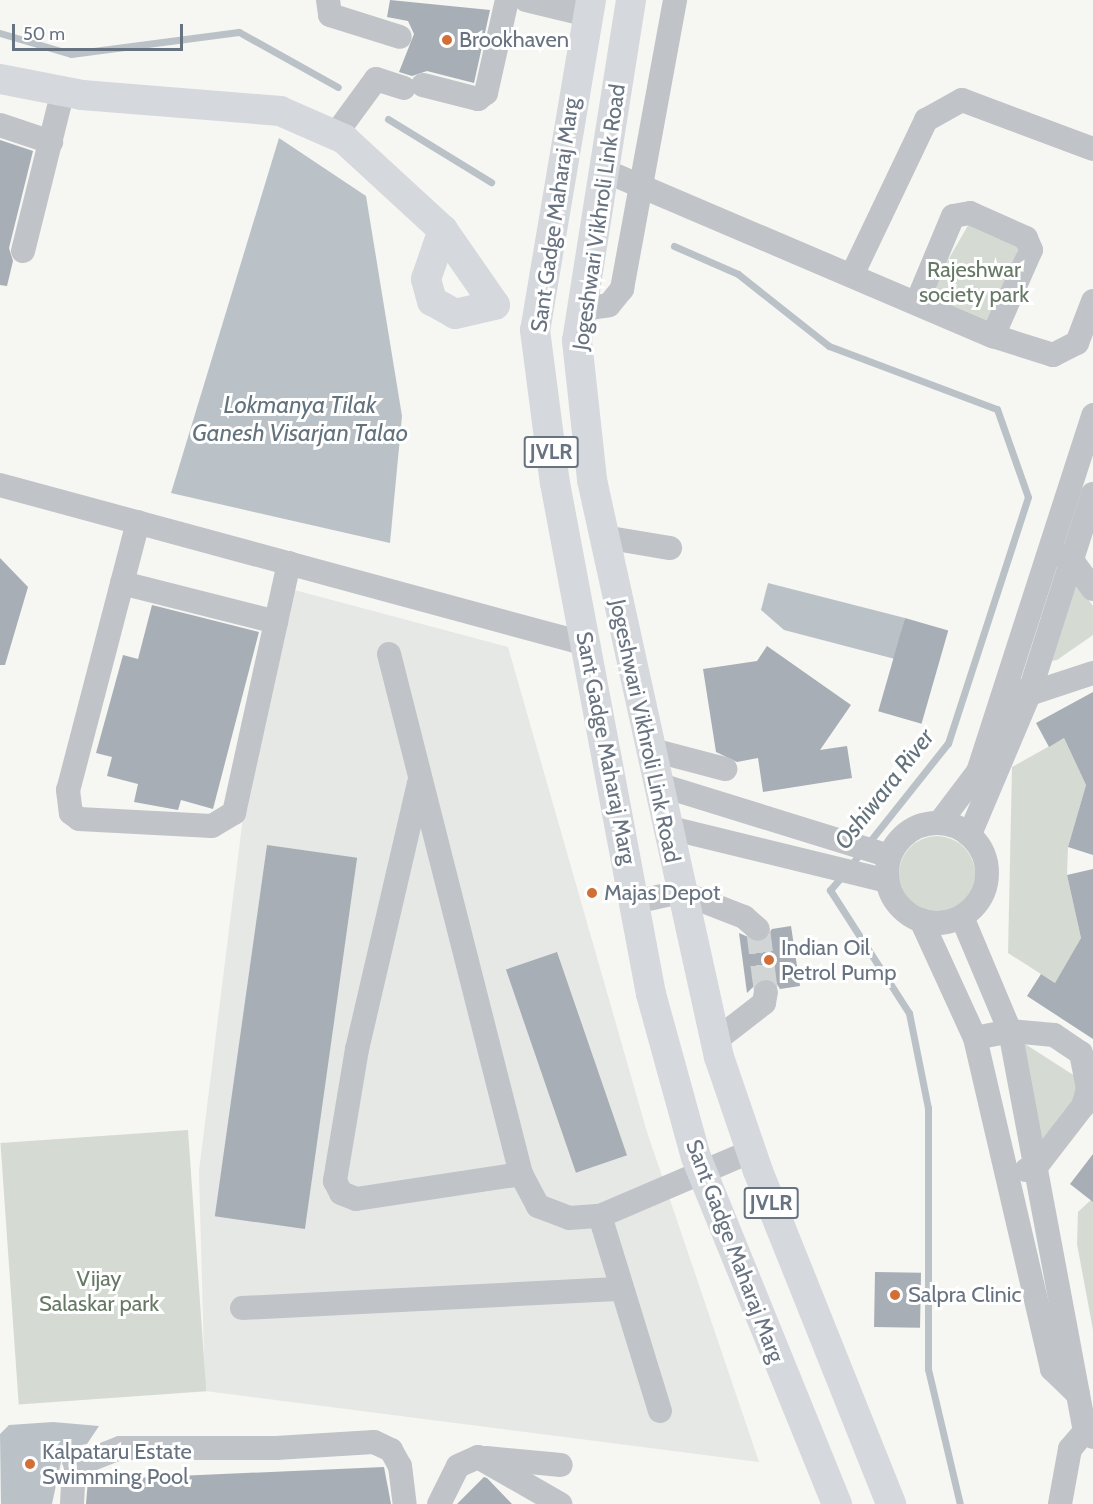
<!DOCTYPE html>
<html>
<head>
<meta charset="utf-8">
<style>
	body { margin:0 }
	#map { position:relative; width:1093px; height:1504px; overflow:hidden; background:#f6f6f3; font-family:Cabin,sans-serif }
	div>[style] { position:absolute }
	.built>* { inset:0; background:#e6e8e6 }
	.green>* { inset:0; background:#d5dbd3; transform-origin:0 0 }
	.round { border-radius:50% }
	.water>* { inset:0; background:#bac2c7 }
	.stream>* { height:7px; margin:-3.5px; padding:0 3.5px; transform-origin:3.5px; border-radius:3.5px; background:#bac2c7 }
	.building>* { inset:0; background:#a8aeb5; transform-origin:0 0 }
	.minor-tunnel>* { height:24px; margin-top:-12px; transform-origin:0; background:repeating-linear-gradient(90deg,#d2d5d6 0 24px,transparent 0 36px) }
	.minor>* { height:24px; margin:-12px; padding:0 12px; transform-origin:12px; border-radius:12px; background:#c0c3c7 }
	.minor>.ring { margin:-12px; padding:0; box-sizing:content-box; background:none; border:24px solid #c0c3c7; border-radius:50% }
	.major>* { height:30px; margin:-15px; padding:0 15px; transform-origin:15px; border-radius:15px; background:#d5d8dc }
	.dots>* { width:16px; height:16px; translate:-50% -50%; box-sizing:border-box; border:3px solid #fff; border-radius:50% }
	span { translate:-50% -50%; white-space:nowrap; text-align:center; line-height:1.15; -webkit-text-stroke:6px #fff; paint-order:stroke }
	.shield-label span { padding:2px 4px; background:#fff; border:2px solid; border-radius:4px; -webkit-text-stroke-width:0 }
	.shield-label { font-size:21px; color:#687381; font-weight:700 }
	.poi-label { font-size:22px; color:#687381 }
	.left { translate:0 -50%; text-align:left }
	.street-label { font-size:22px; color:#687381 }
	.park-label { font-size:22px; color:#677966 }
	.water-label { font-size:24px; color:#63737e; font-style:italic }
	.scale { position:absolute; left:12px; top:24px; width:171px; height:27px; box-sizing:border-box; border:3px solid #687381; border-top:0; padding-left:8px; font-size:18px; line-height:21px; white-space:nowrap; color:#687381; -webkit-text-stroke:4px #fff; paint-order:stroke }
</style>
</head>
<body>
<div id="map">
	<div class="built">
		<div style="clip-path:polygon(272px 584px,508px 647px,647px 1132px,759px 1462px,205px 1391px,199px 1171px)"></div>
	</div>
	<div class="green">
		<div style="clip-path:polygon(970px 222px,1019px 244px,994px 331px,925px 300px)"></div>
		<div style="clip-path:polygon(1070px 575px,1093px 606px,1093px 635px,1057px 660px,1045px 662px)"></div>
		<div style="clip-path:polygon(1064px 738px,1086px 785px,1068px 847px,1067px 875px,1081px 938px,1055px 983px,1008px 953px,1012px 767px)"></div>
		<div class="round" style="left:899px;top:836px;width:76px;height:76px"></div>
		<div style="clip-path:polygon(1022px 1042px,1078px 1078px,1076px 1100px,1043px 1143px)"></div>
		<div style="left:188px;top:1130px;width:262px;height:188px;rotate:86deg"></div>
		<div style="clip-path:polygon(1093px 1198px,1093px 1330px,1077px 1244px,1078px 1212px)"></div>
	</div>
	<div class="water">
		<div style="clip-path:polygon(279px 138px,366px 196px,402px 416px,390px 543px,171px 493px)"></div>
		<div style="clip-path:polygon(768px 583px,905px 618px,895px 659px,784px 630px,761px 610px)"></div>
		<div style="clip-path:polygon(53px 1422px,99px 1426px,87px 1444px,64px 1448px,52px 1504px,1px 1504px,0 1434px,9px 1425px)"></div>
	</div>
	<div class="stream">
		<div style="left:0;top:33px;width:74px;rotate:16.5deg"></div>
		<div style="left:71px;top:54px;width:169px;rotate:-7.5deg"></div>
		<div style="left:239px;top:32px;width:113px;rotate:29.1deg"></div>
		<div style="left:388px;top:119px;width:121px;rotate:31.5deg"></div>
		<div style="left:674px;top:246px;width:70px;rotate:23.6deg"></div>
		<div style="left:738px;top:274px;width:116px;rotate:38.4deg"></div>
		<div style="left:829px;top:346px;width:179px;rotate:20.6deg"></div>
		<div style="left:997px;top:409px;width:93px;rotate:70.6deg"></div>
		<div style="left:1028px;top:497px;width:259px;rotate:108deg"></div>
		<div style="left:948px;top:743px;width:157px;rotate:128.5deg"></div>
		<div style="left:843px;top:875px;width:20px;rotate:131deg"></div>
		<div style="left:830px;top:890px;width:146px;rotate:57.3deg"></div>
		<div style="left:909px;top:1013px;width:97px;rotate:78.7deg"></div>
		<div style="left:928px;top:1108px;width:261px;rotate:90deg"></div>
		<div style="left:928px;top:1369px;width:139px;rotate:76.7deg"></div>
	</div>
	<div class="building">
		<div style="clip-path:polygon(390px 0,490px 10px,474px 83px,427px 71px,412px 76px,399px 72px,414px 34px,408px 21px,387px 17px)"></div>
		<div style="clip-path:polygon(0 140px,33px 151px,9px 248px,13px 261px,7px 286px,0 285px)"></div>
		<div style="clip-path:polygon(0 558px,28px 587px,5px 665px,0 665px)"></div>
		<div style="clip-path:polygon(152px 605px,259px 632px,213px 809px,181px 800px,178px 810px,134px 802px,138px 784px,107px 776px,112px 757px,96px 753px,123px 655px,138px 659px)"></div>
		<div style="left:905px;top:618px;width:45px;height:97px;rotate:16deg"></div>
		<div style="clip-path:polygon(767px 646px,851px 705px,820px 750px,847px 746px,852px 778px,763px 792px,758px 758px,737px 762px,716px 752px,703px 669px,757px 661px)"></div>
		<div style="clip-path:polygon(1093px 692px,1093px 855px,1068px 847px,1086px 785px,1064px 738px,1049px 747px,1036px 723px)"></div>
		<div style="left:267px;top:845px;width:91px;height:375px;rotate:8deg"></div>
		<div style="clip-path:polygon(1093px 869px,1093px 1039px,1027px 996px,1041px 974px,1055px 983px,1081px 938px,1067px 875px)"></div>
		<div style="clip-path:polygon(791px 926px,800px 986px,780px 989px,775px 981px,762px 978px,747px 993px,739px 933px,762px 943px,772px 929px)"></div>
		<div style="left:557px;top:952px;width:215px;height:54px;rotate:71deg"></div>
		<div style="clip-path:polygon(1093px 1154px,1093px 1202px,1070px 1184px)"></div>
		<div style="left:875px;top:1272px;width:46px;height:55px;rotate:1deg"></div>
		<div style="clip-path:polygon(384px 1467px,391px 1504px,86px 1504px,88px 1480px)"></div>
		<div style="clip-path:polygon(484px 1477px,487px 1478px,512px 1504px,457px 1504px)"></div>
	</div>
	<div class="minor-tunnel">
		<div style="left:758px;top:929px;width:64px;rotate:82.8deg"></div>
	</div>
	<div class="minor">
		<div style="left:328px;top:0;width:15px;rotate:82deg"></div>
		<div style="left:330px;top:15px;width:73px;rotate:17.4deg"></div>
		<div style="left:526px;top:0;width:64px;rotate:13.6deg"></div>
		<div style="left:423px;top:85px;width:57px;rotate:14.3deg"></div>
		<div style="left:478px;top:99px;width:10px;rotate:-37deg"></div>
		<div style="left:486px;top:93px;width:95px;rotate:-77.3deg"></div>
		<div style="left:0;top:125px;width:54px;rotate:18.4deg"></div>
		<div style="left:335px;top:135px;width:69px;rotate:-53.8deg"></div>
		<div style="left:376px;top:79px;width:29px;rotate:18deg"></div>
		<div style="left:603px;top:170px;width:424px;rotate:23.1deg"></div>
		<div style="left:993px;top:336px;width:94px;rotate:-66.2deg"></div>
		<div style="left:1031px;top:250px;width:13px;rotate:-113deg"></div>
		<div style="left:1026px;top:238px;width:61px;rotate:-155.9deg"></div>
		<div style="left:970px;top:213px;width:17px;rotate:170deg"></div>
		<div style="left:953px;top:216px;width:93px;rotate:112.7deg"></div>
		<div style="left:23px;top:251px;width:165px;rotate:-76deg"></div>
		<div style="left:853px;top:273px;width:170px;rotate:-64.5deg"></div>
		<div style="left:926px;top:120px;width:41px;rotate:-29.1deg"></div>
		<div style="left:962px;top:100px;width:140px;rotate:20.5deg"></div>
		<div style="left:582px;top:309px;width:27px;rotate:-8deg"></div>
		<div style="left:609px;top:305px;width:21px;rotate:-51deg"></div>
		<div style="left:622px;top:289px;width:294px;rotate:-79.6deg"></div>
		<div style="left:993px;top:336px;width:63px;rotate:17.6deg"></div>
		<div style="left:1053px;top:355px;width:27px;rotate:-27deg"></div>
		<div style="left:1077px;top:343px;width:45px;rotate:-69.1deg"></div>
		<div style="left:0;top:485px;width:607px;rotate:15.18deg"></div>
		<div style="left:138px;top:522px;width:277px;rotate:104.6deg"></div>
		<div style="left:68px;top:790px;width:23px;rotate:83deg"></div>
		<div style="left:71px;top:813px;width:10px;rotate:37deg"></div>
		<div style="left:79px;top:819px;width:133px;rotate:3deg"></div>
		<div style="left:212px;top:826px;width:26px;rotate:-31deg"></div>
		<div style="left:234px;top:813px;width:256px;rotate:-77.6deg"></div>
		<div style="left:604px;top:537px;width:67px;rotate:9.5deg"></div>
		<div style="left:1060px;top:555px;width:12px;rotate:20deg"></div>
		<div style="left:1071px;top:559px;width:37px;rotate:54deg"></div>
		<div style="left:122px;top:583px;width:159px;rotate:14.2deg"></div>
		<div style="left:389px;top:654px;width:536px;rotate:75.76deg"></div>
		<div style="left:521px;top:1174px;width:36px;rotate:62deg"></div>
		<div style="left:538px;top:1206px;width:33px;rotate:21deg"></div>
		<div style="left:569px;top:1218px;width:31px;rotate:-4deg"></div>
		<div style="left:600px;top:1216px;width:165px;rotate:-23.2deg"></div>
		<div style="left:1018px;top:691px;width:11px;rotate:15deg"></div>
		<div style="left:1029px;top:694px;width:67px;rotate:-18.2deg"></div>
		<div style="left:649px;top:749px;width:79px;rotate:14.7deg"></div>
		<div style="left:419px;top:783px;width:273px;rotate:103.1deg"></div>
		<div style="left:357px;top:1049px;width:134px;rotate:99.5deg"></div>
		<div style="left:335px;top:1181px;width:13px;rotate:63deg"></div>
		<div style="left:341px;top:1193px;width:16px;rotate:22deg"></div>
		<div style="left:356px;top:1199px;width:167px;rotate:-8.6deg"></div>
		<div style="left:657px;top:784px;width:243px;rotate:17.2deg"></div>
		<div style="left:940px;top:822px;width:63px;rotate:-52.8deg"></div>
		<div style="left:978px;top:772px;width:375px;rotate:-72.1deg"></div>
		<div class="ring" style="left:887px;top:823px;width:76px;height:76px"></div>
		<div style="left:666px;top:827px;width:228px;rotate:13.7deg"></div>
		<div style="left:970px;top:834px;width:152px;rotate:-67.1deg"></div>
		<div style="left:1029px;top:694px;width:210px;rotate:-72.3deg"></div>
		<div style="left:635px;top:902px;width:46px;rotate:-12.5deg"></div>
		<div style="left:680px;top:892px;width:69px;rotate:21.3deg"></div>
		<div style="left:744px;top:917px;width:18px;rotate:41deg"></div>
		<div style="left:962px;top:917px;width:124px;rotate:67.2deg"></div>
		<div style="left:1010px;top:1031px;width:407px;rotate:79.4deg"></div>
		<div style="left:1085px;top:1431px;width:10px;rotate:37deg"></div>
		<div style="left:921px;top:920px;width:130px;rotate:65.4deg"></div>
		<div style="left:975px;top:1038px;width:340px;rotate:76.9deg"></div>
		<div style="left:1052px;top:1369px;width:36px;rotate:44deg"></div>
		<div style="left:975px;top:1038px;width:36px;rotate:-11deg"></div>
		<div style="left:1010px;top:1031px;width:44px;rotate:5.2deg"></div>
		<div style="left:1054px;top:1035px;width:32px;rotate:34deg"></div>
		<div style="left:1081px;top:1053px;width:37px;rotate:79deg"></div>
		<div style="left:1088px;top:1089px;width:18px;rotate:106deg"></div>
		<div style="left:1083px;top:1106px;width:78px;rotate:127.7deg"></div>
		<div style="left:1035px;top:1168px;width:9px;rotate:167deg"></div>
		<div style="left:715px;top:1041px;width:62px;rotate:-37.8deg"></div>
		<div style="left:764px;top:1003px;width:11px;rotate:-80deg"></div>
		<div style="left:600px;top:1216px;width:204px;rotate:72.9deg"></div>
		<div style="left:242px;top:1308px;width:380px;rotate:-2.9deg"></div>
		<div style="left:486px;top:1458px;width:75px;rotate:5.3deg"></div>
		<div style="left:72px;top:1504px;width:38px;rotate:-87deg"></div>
		<div style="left:74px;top:1466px;width:49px;rotate:-21.4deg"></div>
		<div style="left:120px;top:1448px;width:156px"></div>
		<div style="left:276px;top:1448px;width:98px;rotate:-3.5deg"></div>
		<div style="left:374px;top:1442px;width:19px;rotate:25deg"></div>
		<div style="left:391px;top:1450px;width:18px;rotate:61deg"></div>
		<div style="left:400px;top:1466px;width:38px;rotate:83deg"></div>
		<div style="left:439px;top:1504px;width:42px;rotate:-63.4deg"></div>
		<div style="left:458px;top:1466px;width:22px;rotate:-24deg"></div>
		<div style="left:478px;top:1457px;width:95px;rotate:29.8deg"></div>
		<div style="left:1060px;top:1504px;width:56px;rotate:-79.7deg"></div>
		<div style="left:1070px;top:1449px;width:23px;rotate:-50deg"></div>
	</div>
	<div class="major">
		<div style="left:591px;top:0;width:335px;rotate:99.6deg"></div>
		<div style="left:535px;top:330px;width:154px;rotate:82.6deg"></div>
		<div style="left:555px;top:483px;width:520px;rotate:79.36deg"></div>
		<div style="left:651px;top:994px;width:169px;rotate:74.6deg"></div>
		<div style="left:696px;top:1157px;width:375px;rotate:67.9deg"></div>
		<div style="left:631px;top:0;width:345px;rotate:99deg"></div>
		<div style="left:577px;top:341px;width:140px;rotate:83.8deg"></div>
		<div style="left:592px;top:480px;width:591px;rotate:77.59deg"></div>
		<div style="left:719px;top:1057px;width:120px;rotate:71.1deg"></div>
		<div style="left:758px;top:1171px;width:359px;rotate:68.2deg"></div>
		<div style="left:0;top:79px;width:84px;rotate:11deg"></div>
		<div style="left:82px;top:95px;width:199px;rotate:4.6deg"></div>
		<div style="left:280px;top:111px;width:70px;rotate:23.6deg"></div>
		<div style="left:344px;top:139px;width:134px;rotate:42.6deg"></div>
		<div style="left:443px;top:230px;width:91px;rotate:55.3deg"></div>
		<div style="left:443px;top:230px;width:52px;rotate:109.1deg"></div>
		<div style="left:426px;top:279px;width:23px;rotate:75deg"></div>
		<div style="left:432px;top:301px;width:26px;rotate:29deg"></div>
		<div style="left:455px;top:314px;width:41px;rotate:-12.7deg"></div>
	</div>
	<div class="dots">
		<div style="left:447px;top:40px;background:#d36e36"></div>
		<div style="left:592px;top:893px;background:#d36e36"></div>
		<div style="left:769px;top:960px;background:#d36e36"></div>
		<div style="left:895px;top:1295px;background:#d36e36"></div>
		<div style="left:30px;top:1464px;background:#d36e36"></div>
	</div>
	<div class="shield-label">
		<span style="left:551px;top:452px">JVLR</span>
		<span style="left:771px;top:1203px">JVLR</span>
	</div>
	<div class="poi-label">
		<span class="left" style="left:459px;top:40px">Brookhaven</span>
		<span class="left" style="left:604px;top:893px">Majas Depot</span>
		<span class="left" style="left:781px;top:960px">Indian Oil<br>Petrol Pump</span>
		<span class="left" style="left:908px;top:1295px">Salpra Clinic</span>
		<span class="left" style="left:42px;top:1464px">Kalpataru Estate<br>Swimming Pool</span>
	</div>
	<div class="street-label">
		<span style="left:555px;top:215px;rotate:-82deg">Sant Gadge Maharaj Marg</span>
		<span style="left:599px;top:217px;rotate:-82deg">Jogeshwari Vikhroli Link Road</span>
		<span style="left:645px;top:731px;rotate:78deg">Jogeshwari Vikhroli Link Road</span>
		<span style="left:606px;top:748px;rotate:79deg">Sant Gadge Maharaj Marg</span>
		<span style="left:735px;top:1251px;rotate:69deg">Sant Gadge Maharaj Marg</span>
	</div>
	<div class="park-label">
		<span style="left:974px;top:282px">Rajeshwar<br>society park</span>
		<span style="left:99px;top:1291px">Vijay<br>Salaskar park</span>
	</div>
	<div class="water-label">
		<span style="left:300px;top:419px">Lokmanya Tilak<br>Ganesh Visarjan Talao</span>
		<span style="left:884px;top:789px;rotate:-52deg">Oshiwara River</span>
	</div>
	<div class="scale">50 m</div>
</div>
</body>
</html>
